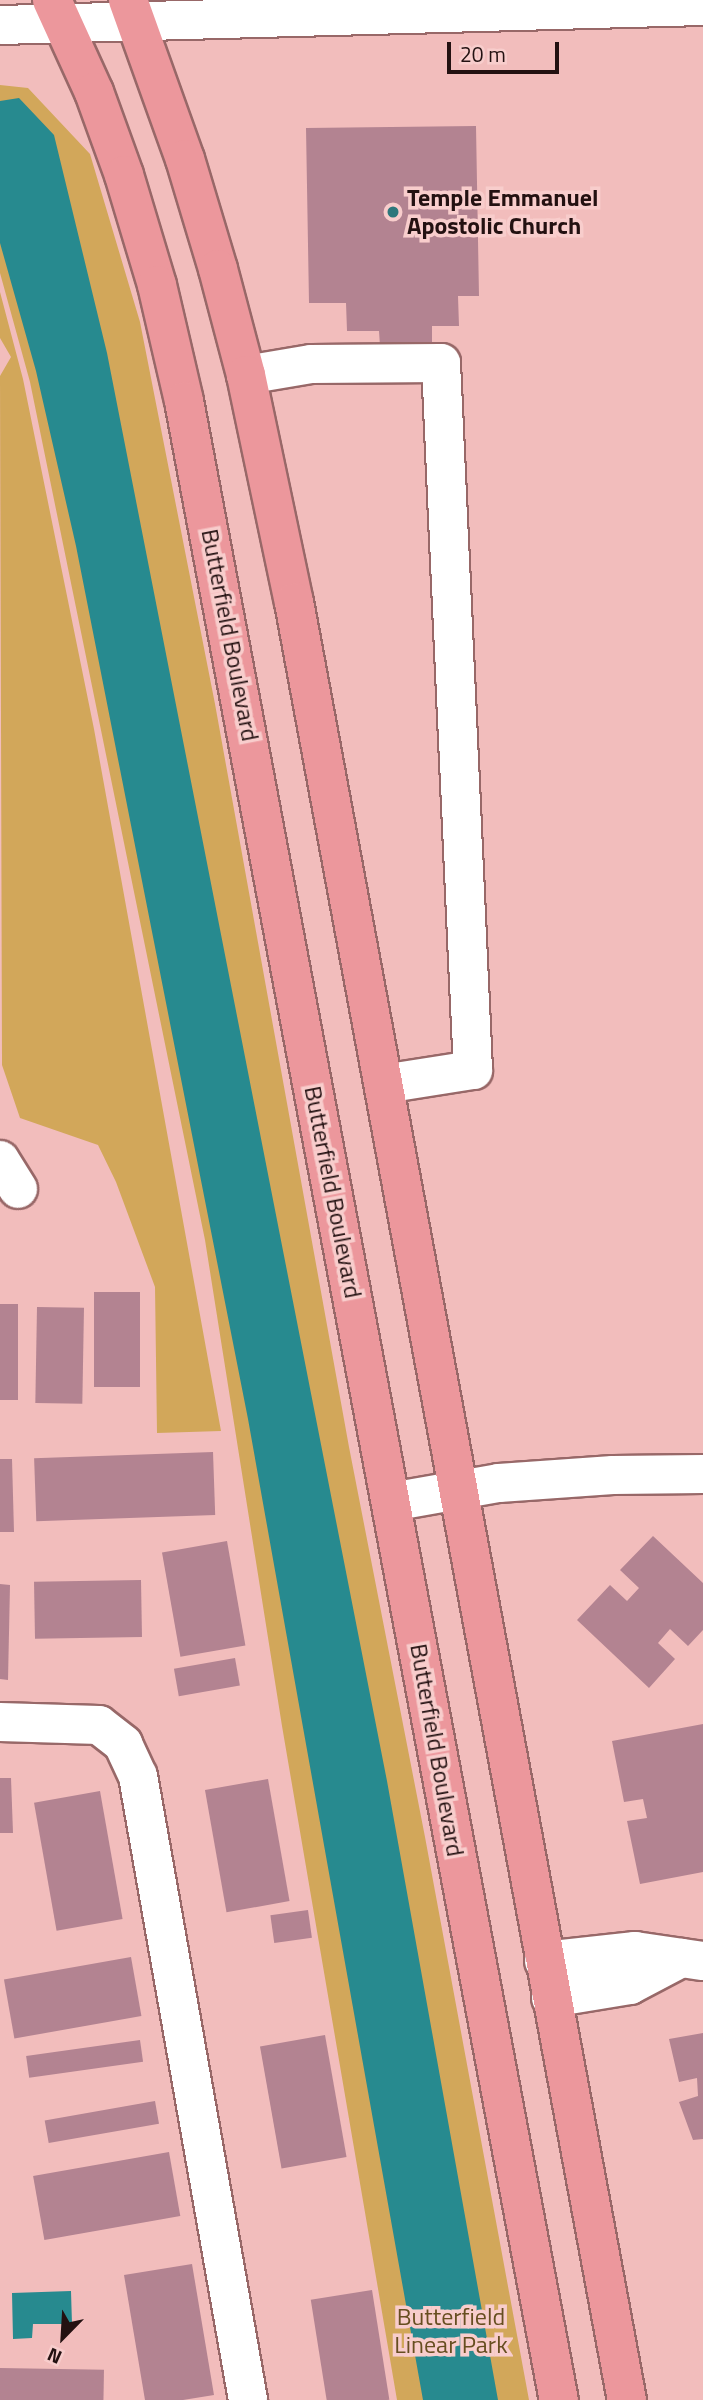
<!DOCTYPE html>
<html>
<head>
<meta charset="utf-8">
<style>
	body { margin:0 }
	#map { position:relative; width:703px; height:2400px; overflow:hidden; background:#f2bdbc; font-family:"Titillium Web",sans-serif }
	div>[style] { position:absolute }
	.green>* { inset:0; background:#d2a75a }
	.water>* { inset:0; background:#278a8f }
	.building>* { inset:0; background:#b38391; transform-origin:0 0 }
	.roads { filter:drop-shadow(2px 0 #986868) drop-shadow(-2px 0 #986868) drop-shadow(0 2px #986868) drop-shadow(0 -2px #986868) }
	.minor>* { height:38px; margin:-19px; padding:0 19px; transform-origin:19px; border-radius:19px; background:#fff }
	.major>* { height:38px; margin:-19px; padding:0 19px; transform-origin:19px; border-radius:19px; background:#ec979c }
	.dots>* { width:19px; height:19px; translate:-50% -50%; box-sizing:border-box; border:4px solid #f8cdcc; border-radius:50% }
	span { translate:-50% -50%; white-space:nowrap; text-align:center; line-height:1.15; -webkit-text-stroke:7px #f8cdcc; paint-order:stroke }
	.poi-label { font-size:24px; color:#231111; font-weight:700 }
	.left { translate:0 -50%; text-align:left }
	.street-label { font-size:24px; color:#231111 }
	.park-label { font-size:24px; color:#674e20 }
	.north { position:absolute; left:28px; top:2302px; width:70px; height:70px; -webkit-text-stroke:5px #f8cdcc; paint-order:stroke; rotate:204deg; font-size:19px; font-weight:700; line-height:28px; text-align:center; color:#231111 }
	.north::after { content:''; display:block; margin:auto; width:24px; height:32px; background:#231111; clip-path:polygon(50% 0,100% 100%,50% 72%,0 100%) }
	.scale { position:absolute; left:447px; top:42px; width:112px; height:32px; box-sizing:border-box; border:4px solid #231111; border-top:0; padding-left:9px; font-size:21px; line-height:24px; white-space:nowrap; color:#231111; -webkit-text-stroke:5px #f8cdcc; paint-order:stroke }
</style>
</head>
<body>
<div id="map">
	<div class="green">
		<div style="clip-path:polygon(0 85px,28px 88px,90px 154px,140px 322px,215px 704px,349px 1447px,425px 1837px,529px 2400px,397px 2400px,282px 1726px,205px 1240px,30px 382px,0 273px)"></div>
		<div style="clip-path:polygon(0 292px,23px 379px,94px 729px,221px 1431px,157px 1433px,155px 1287px,116px 1182px,98px 1145px,20px 1118px,2px 1065px,0 376px,11px 357px,0 338px)"></div>
	</div>
	<div class="water">
		<div style="clip-path:polygon(19px 98px,54px 135px,107px 353px,387px 1781px,498px 2400px,423px 2400px,248px 1419px,76px 546px,36px 371px,0 243px,0 101px)"></div>
		<div style="clip-path:polygon(71px 2291px,72px 2324px,33px 2324px,32px 2338px,13px 2339px,12px 2293px)"></div>
	</div>
	<div class="building">
		<div style="clip-path:polygon(476px 126px,479px 296px,458px 296px,459px 326px,432px 326px,432px 345px,380px 346px,379px 331px,347px 331px,346px 303px,309px 303px,306px 128px)"></div>
		<div style="left:94px;top:1292px;width:46px;height:95px"></div>
		<div style="left:0;top:1304px;width:18px;height:96px"></div>
		<div style="left:37px;top:1307px;width:47px;height:96px;rotate:1deg"></div>
		<div style="left:213px;top:1452px;width:63px;height:179px;rotate:88deg"></div>
		<div style="clip-path:polygon(0 1459px,12px 1459px,14px 1532px,0 1532px)"></div>
		<div style="clip-path:polygon(653px 1536px,703px 1583px,703px 1630px,688px 1646px,670px 1629px,658px 1643px,675px 1659px,649px 1688px,577px 1620px,610px 1585px,627px 1601px,639px 1588px,620px 1570px)"></div>
		<div style="left:227px;top:1541px;width:106px;height:66px;rotate:80deg"></div>
		<div style="left:141px;top:1580px;width:57px;height:107px;rotate:89deg"></div>
		<div style="clip-path:polygon(0 1584px,10px 1585px,8px 1680px,0 1679px)"></div>
		<div style="left:235px;top:1658px;width:28px;height:62px;rotate:80deg"></div>
		<div style="clip-path:polygon(703px 1724px,703px 1872px,640px 1884px,627px 1821px,647px 1818px,643px 1799px,624px 1802px,612px 1741px)"></div>
		<div style="clip-path:polygon(0 1778px,11px 1778px,13px 1833px,0 1833px)"></div>
		<div style="left:268px;top:1779px;width:124px;height:64px;rotate:80deg"></div>
		<div style="left:100px;top:1791px;width:130px;height:67px;rotate:80deg"></div>
		<div style="left:308px;top:1910px;width:28px;height:38px;rotate:82deg"></div>
		<div style="left:131px;top:1957px;width:60px;height:129px;rotate:80deg"></div>
		<div style="clip-path:polygon(703px 2033px,703px 2139px,693px 2140px,679px 2102px,698px 2096px,697px 2078px,679px 2082px,669px 2039px)"></div>
		<div style="left:325px;top:2035px;width:124px;height:66px;rotate:80deg"></div>
		<div style="left:140px;top:2040px;width:22px;height:115px;rotate:82deg"></div>
		<div style="left:155px;top:2101px;width:23px;height:112px;rotate:80deg"></div>
		<div style="left:169px;top:2152px;width:65px;height:138px;rotate:80deg"></div>
		<div style="clip-path:polygon(192px 2264px,214px 2395px,183px 2400px,145px 2400px,124px 2275px)"></div>
		<div style="left:372px;top:2290px;width:111px;height:62px;rotate:81deg"></div>
		<div style="left:0;top:2368px;width:104px;height:32px;rotate:1deg"></div>
	</div>
	<div class="roads">
		<div class="minor">
			<div style="left:0;top:25px;width:703px;rotate:-1.55deg"></div>
			<div style="left:246px;top:375px;width:66px;rotate:-9.6deg"></div>
			<div style="left:311px;top:364px;width:130px;rotate:-0.4deg"></div>
			<div style="left:441px;top:363px;width:708px;rotate:87.41deg"></div>
			<div style="left:473px;top:1070px;width:90px;rotate:171.1deg"></div>
			<div style="left:0;top:1160px;width:34px;rotate:58deg"></div>
			<div style="left:391px;top:1502px;width:110px;rotate:-10deg"></div>
			<div style="left:499px;top:1483px;width:114px;rotate:-4deg"></div>
			<div style="left:613px;top:1475px;width:90px;rotate:-0.6deg"></div>
			<div style="left:0;top:1722px;width:99px;rotate:1.7deg"></div>
			<div style="left:99px;top:1725px;width:31px;rotate:38deg"></div>
			<div style="left:123px;top:1744px;width:35px;rotate:65deg"></div>
			<div style="left:138px;top:1776px;width:634px;rotate:80deg"></div>
			<div style="left:544px;top:1961px;width:92px;rotate:-6.3deg"></div>
			<div style="left:635px;top:1951px;width:69px;rotate:8.4deg"></div>
			<div style="left:551px;top:1998px;width:80px;rotate:-9.3deg"></div>
			<div style="left:630px;top:1985px;width:58px;rotate:-27.9deg"></div>
		</div>
		<div class="major">
			<div style="left:52px;top:0;width:101px;rotate:65.5deg"></div>
			<div style="left:94px;top:92px;width:88px;rotate:70.1deg"></div>
			<div style="left:124px;top:175px;width:115px;rotate:73.3deg"></div>
			<div style="left:157px;top:285px;width:119px;rotate:76.9deg"></div>
			<div style="left:184px;top:401px;width:2034px;rotate:79.38deg"></div>
			<div style="left:128px;top:0;width:169px;rotate:70.3deg"></div>
			<div style="left:185px;top:159px;width:115px;rotate:73.3deg"></div>
			<div style="left:218px;top:269px;width:110px;rotate:75.2deg"></div>
			<div style="left:246px;top:375px;width:232px;rotate:78.1deg"></div>
			<div style="left:294px;top:602px;width:1829px;rotate:79.51deg"></div>
		</div>
	</div>
	<div class="dots">
		<div style="left:393px;top:212px;background:#2d777b"></div>
	</div>
	<div class="poi-label">
		<span class="left" style="left:407px;top:212px">Temple Emmanuel<br>Apostolic Church</span>
	</div>
	<div class="street-label">
		<span style="left:230px;top:635px;rotate:79deg">Butterfield Boulevard</span>
		<span style="left:333px;top:1192px;rotate:79deg">Butterfield Boulevard</span>
		<span style="left:437px;top:1750px;rotate:80deg">Butterfield Boulevard</span>
	</div>
	<div class="park-label">
		<span style="left:451px;top:2331px">Butterfield<br>Linear Park</span>
	</div>
	<div class="north">N</div>
	<div class="scale">20 m</div>
</div>
</body>
</html>
